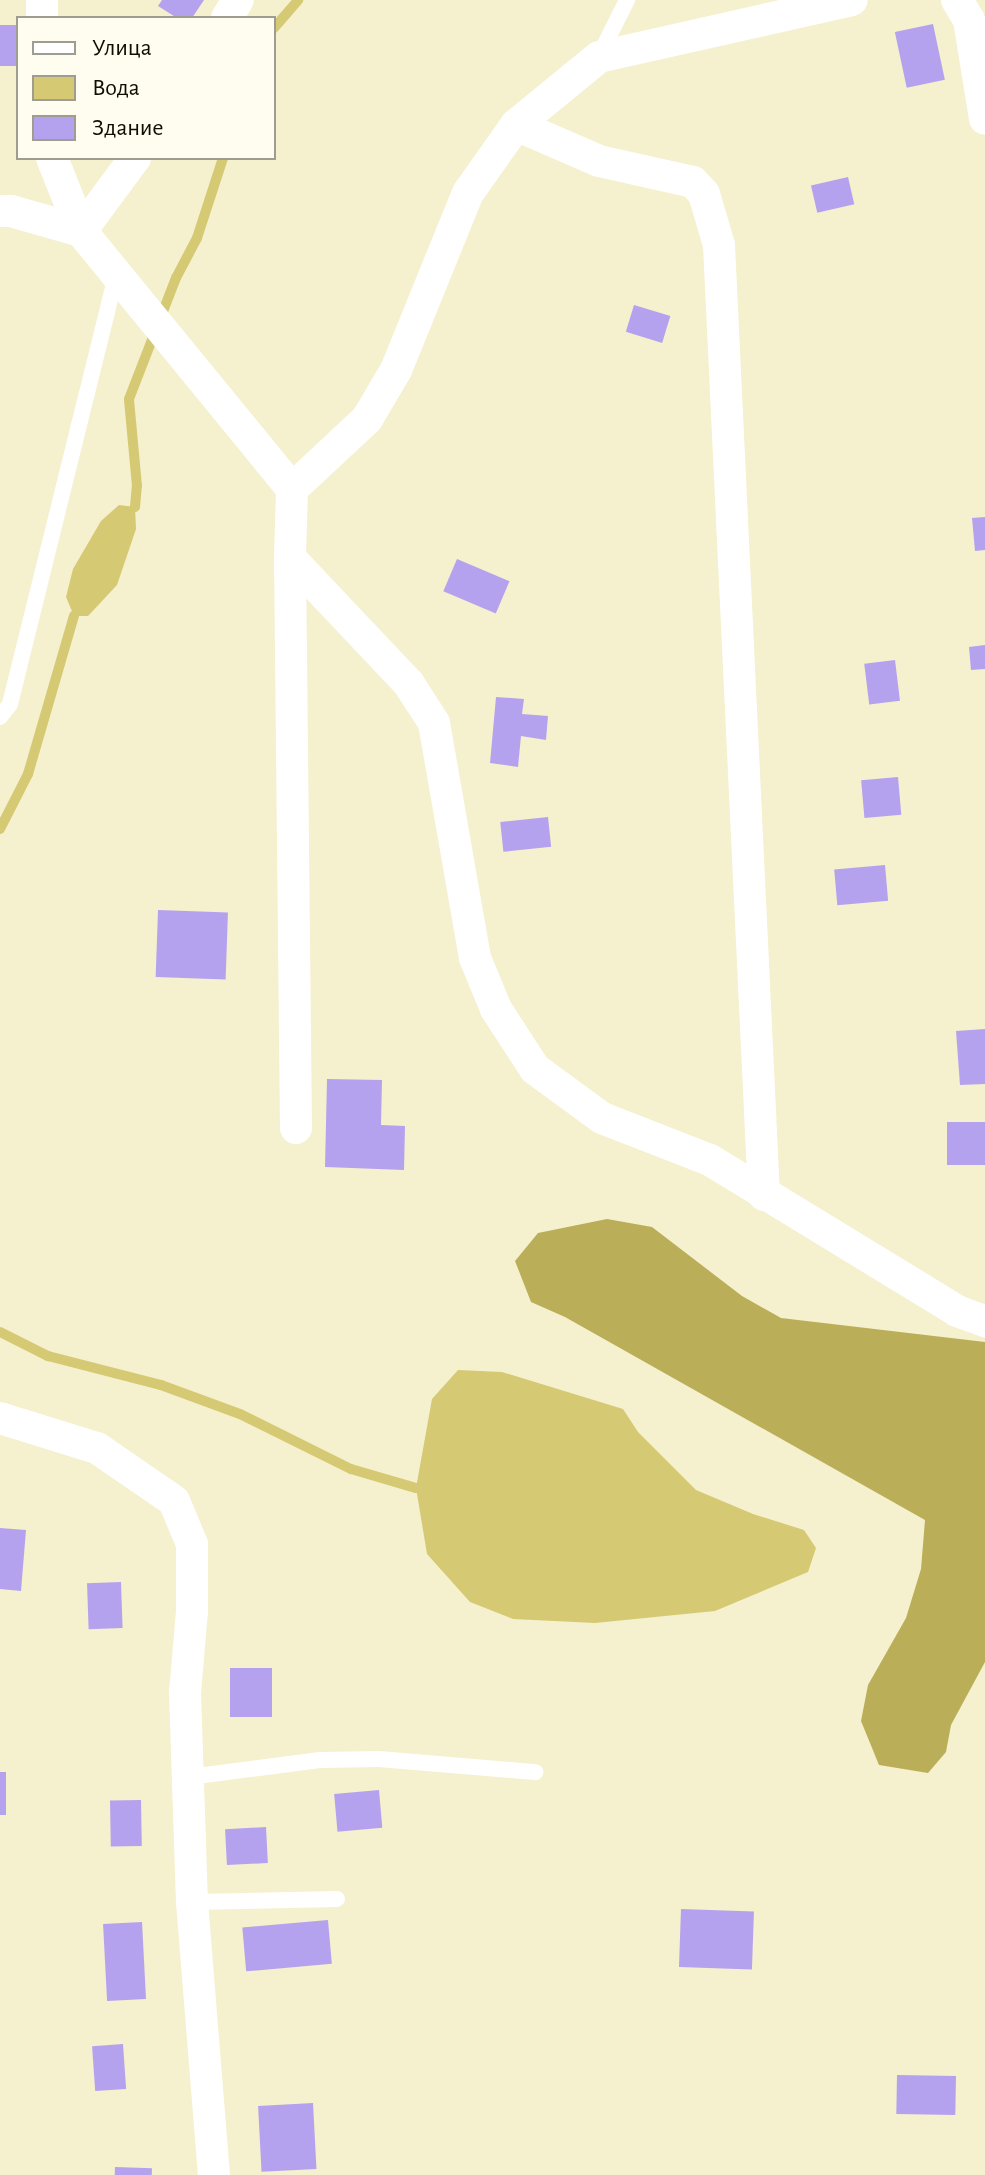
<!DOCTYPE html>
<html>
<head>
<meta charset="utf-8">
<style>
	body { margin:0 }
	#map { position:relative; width:985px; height:2175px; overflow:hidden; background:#f5f0ce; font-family:"Alegreya Sans",sans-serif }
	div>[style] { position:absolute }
	.forest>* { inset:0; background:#bbae58 }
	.water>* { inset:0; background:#d6c973 }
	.stream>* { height:10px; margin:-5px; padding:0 5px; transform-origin:5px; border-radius:5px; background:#d6c973 }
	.building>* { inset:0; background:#b5a2ee; transform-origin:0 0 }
	.lane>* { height:16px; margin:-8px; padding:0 8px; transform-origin:8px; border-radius:8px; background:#fff }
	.street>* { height:32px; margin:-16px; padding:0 16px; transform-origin:16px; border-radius:16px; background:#fff }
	span { translate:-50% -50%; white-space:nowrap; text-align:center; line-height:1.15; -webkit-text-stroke:6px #fefdef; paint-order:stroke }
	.legend { position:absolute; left:16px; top:16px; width:260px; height:144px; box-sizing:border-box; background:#fefdef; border:2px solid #9f9d91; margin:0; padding:10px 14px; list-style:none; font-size:24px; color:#100e04 }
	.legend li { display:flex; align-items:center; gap:16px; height:40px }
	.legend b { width:40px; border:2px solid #9f9d91 }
</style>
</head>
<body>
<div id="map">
	<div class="forest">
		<div style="clip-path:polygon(607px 1219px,652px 1227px,742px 1296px,781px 1318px,985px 1342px,985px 1662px,951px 1725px,946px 1752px,928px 1773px,879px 1765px,861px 1721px,868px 1685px,906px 1618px,921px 1569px,925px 1520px,565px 1317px,531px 1302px,515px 1261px,538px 1233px)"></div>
	</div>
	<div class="water">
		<div style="clip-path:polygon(119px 505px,135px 507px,136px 529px,117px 585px,88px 616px,74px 616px,66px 597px,73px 569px,101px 521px)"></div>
		<div style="clip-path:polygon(458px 1370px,502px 1372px,623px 1409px,638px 1432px,696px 1490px,753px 1514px,804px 1530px,816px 1548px,808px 1572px,715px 1611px,595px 1623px,513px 1619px,470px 1602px,427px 1554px,416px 1488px,432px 1399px)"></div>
	</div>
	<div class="stream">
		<div style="left:274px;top:28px;width:37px;rotate:-49deg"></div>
		<div style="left:135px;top:507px;width:21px;rotate:-85deg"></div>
		<div style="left:137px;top:486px;width:87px;rotate:-95.3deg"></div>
		<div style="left:129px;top:399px;width:130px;rotate:-68.8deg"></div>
		<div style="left:176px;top:278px;width:45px;rotate:-62.3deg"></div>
		<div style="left:197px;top:238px;width:84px;rotate:-72deg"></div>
		<div style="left:0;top:829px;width:62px;rotate:-63deg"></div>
		<div style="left:28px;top:774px;width:165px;rotate:-73.8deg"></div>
		<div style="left:0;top:1332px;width:54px;rotate:26.6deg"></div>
		<div style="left:48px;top:1356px;width:117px;rotate:14.4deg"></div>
		<div style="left:161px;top:1385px;width:84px;rotate:20.2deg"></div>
		<div style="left:240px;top:1414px;width:124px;rotate:26.4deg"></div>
		<div style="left:351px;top:1469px;width:68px;rotate:16.3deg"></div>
	</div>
	<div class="building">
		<div style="clip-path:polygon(162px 0,204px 0,192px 18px,177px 18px,158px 6px)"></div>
		<div style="left:933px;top:24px;width:57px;height:39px;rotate:78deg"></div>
		<div style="left:0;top:25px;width:17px;height:41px"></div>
		<div style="left:848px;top:177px;width:28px;height:38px;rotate:77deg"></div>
		<div style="left:634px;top:305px;width:38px;height:28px;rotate:17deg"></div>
		<div style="clip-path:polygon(985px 517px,985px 550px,975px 551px,972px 518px)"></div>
		<div style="left:457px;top:559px;width:57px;height:35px;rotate:23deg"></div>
		<div style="clip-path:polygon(985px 645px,985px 669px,971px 670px,969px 647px)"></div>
		<div style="left:895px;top:660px;width:41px;height:31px;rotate:83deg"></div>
		<div style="clip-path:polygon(496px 697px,524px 699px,522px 714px,548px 716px,546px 740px,521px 736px,518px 767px,490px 763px)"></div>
		<div style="left:898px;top:777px;width:38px;height:37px;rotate:85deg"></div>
		<div style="left:548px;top:817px;width:30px;height:48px;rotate:84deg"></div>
		<div style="left:885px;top:865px;width:36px;height:51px;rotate:85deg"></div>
		<div style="left:158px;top:910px;width:70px;height:67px;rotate:2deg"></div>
		<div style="clip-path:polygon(985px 1029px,985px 1084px,960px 1085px,956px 1031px)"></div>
		<div style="clip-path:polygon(327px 1079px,382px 1080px,381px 1125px,405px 1126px,404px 1170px,325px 1167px)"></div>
		<div style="left:985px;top:1122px;width:43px;height:38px;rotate:90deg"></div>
		<div style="clip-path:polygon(0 1528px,26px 1530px,21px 1591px,0 1589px)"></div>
		<div style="left:121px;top:1582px;width:46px;height:34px;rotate:88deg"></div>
		<div style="left:230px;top:1668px;width:42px;height:49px"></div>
		<div style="left:0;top:1772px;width:6px;height:43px"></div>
		<div style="left:379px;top:1790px;width:38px;height:45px;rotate:85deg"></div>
		<div style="left:141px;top:1800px;width:46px;height:31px;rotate:89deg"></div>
		<div style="left:266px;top:1827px;width:36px;height:41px;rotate:87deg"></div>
		<div style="left:681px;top:1909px;width:73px;height:58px;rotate:2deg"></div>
		<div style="left:328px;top:1920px;width:44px;height:86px;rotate:85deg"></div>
		<div style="left:142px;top:1922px;width:77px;height:39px;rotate:87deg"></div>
		<div style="left:123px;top:2044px;width:45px;height:31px;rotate:86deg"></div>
		<div style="left:897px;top:2075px;width:59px;height:39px;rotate:1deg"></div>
		<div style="left:313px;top:2103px;width:66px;height:55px;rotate:87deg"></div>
		<div style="left:115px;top:2167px;width:37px;height:8px;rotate:2deg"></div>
	</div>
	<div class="lane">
		<div style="left:599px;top:56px;width:63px;rotate:-63.4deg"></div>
		<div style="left:0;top:717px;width:16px;rotate:-52deg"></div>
		<div style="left:10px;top:704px;width:440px;rotate:-76.1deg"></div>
		<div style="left:189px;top:1777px;width:132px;rotate:-7.4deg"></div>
		<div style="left:320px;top:1760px;width:59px;rotate:-1deg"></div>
		<div style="left:379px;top:1759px;width:157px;rotate:4.8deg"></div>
		<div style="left:192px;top:1902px;width:145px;rotate:-1.2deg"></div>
	</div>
	<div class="street">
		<div style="left:957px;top:0;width:23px;rotate:59deg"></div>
		<div style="left:969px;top:20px;width:100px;rotate:80.8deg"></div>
		<div style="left:42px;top:18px;width:18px;rotate:-90deg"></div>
		<div style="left:227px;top:18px;width:21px;rotate:-59deg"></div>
		<div style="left:516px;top:125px;width:90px;rotate:23.4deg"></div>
		<div style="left:599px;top:161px;width:96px;rotate:12.6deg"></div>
		<div style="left:693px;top:182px;width:16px;rotate:47deg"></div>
		<div style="left:704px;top:194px;width:53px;rotate:73.6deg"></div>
		<div style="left:719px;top:245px;width:951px;rotate:87.29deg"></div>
		<div style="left:52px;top:158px;width:79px;rotate:68.3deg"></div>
		<div style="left:0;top:211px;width:11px"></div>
		<div style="left:11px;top:211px;width:73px;rotate:15.9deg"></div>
		<div style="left:81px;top:231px;width:333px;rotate:50.7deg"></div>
		<div style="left:292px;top:489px;width:69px;rotate:91.7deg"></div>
		<div style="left:290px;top:558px;width:173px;rotate:46.6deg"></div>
		<div style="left:409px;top:684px;width:46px;rotate:57.3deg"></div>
		<div style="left:434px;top:723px;width:239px;rotate:80.1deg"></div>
		<div style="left:475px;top:958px;width:55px;rotate:67.6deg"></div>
		<div style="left:496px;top:1009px;width:72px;rotate:57deg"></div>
		<div style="left:535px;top:1069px;width:83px;rotate:36.2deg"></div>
		<div style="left:602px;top:1118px;width:116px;rotate:21.3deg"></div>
		<div style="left:710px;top:1160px;width:289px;rotate:31.4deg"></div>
		<div style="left:957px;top:1311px;width:30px;rotate:20deg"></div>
		<div style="left:81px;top:231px;width:91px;rotate:-53.5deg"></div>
		<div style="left:292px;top:489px;width:103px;rotate:-43deg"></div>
		<div style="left:367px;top:419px;width:57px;rotate:-59.4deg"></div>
		<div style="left:396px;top:370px;width:191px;rotate:-67.9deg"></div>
		<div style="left:468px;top:193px;width:83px;rotate:-54.8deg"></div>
		<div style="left:516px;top:125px;width:107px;rotate:-39.3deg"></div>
		<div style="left:599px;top:57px;width:259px;rotate:-12.7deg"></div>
		<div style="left:290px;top:558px;width:570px;rotate:89.4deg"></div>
		<div style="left:0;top:1418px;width:102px;rotate:17.2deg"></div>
		<div style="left:97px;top:1448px;width:93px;rotate:34.5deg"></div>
		<div style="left:174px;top:1501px;width:47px;rotate:67.3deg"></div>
		<div style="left:192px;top:1544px;width:67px;rotate:90deg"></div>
		<div style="left:192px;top:1611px;width:81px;rotate:94.9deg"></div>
		<div style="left:185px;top:1692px;width:210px;rotate:88.1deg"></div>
		<div style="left:192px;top:1902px;width:274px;rotate:85.4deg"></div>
	</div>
	<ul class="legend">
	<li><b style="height:10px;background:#fff"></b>Улица</li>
	<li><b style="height:22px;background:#d6c973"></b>Вода</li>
	<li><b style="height:22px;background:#b5a2ee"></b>Здание</li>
	</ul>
</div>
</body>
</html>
